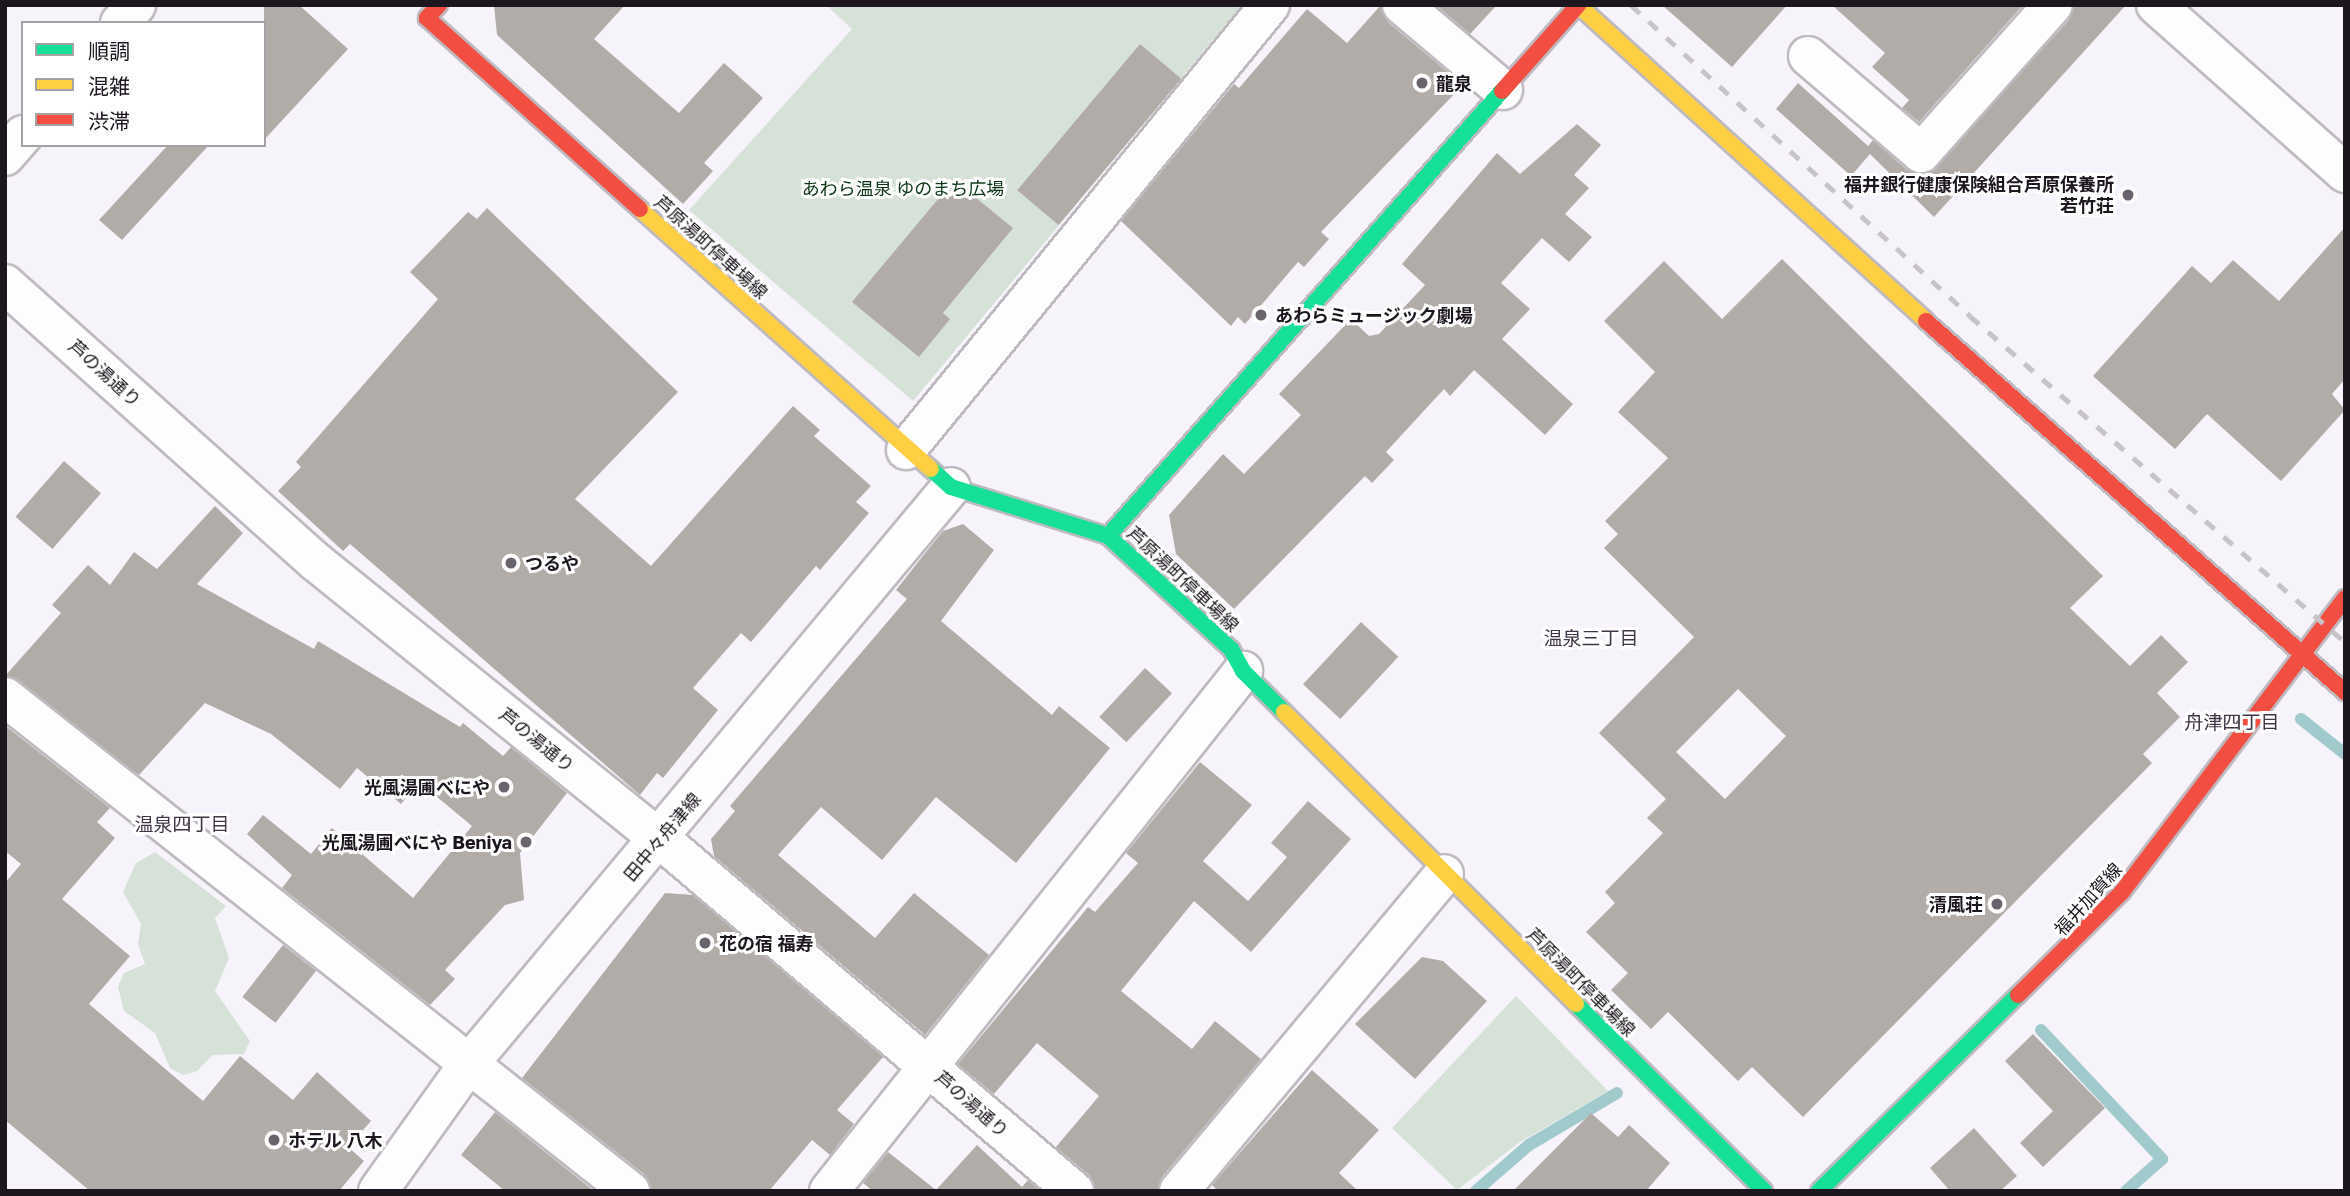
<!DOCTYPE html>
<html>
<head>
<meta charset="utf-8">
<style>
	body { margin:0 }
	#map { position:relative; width:2350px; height:1196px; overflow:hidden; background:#f7f3fa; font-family:"Golos Text","Noto Sans JP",sans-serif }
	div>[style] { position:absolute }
	.green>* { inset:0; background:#d6e2d8 }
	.stream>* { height:12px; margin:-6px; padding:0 6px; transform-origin:6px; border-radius:6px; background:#a0cacc }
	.building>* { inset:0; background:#b2aca8; transform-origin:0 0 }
	.roads { filter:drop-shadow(2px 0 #bebac0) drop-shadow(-2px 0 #bebac0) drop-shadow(0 2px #bebac0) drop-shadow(0 -2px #bebac0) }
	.street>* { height:38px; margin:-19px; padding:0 19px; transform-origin:19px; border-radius:19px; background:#fefdfe }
	.fast>* { height:16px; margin:-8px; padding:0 8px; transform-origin:8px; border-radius:8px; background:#16e098 }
	.slow>* { height:16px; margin:-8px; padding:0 8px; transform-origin:8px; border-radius:8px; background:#ffcf43 }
	.jam>* { height:16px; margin:-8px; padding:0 8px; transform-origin:8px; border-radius:8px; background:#f24e42 }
	.rail>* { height:5px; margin-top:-2.5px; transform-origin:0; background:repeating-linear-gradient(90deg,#c6c4c7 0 12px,transparent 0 24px) }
	.dots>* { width:19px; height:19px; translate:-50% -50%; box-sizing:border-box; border:4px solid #fff; border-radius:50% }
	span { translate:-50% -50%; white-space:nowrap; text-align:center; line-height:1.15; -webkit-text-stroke:6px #fff; paint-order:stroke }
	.poi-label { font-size:18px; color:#1c171e; font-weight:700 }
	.left { translate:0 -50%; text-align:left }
	.right { translate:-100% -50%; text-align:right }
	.park-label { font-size:18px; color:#0b3514 }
	.street-label { font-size:18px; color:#1c171e }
	.neighbourhood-label { font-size:19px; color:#403646 }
	.frame { position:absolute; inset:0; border:7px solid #1c171e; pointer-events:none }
	.legend { position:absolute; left:21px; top:21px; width:245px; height:126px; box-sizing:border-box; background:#fff; border:2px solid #a4a2a5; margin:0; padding:9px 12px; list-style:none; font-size:21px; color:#1c171e }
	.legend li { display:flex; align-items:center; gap:14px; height:35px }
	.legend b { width:35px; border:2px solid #a4a2a5 }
</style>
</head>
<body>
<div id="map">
	<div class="green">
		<div style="clip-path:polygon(826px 5px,1242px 5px,913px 401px,689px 210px,852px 29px)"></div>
		<div style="clip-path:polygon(155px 852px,226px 906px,215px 918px,229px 958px,215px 991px,250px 1041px,244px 1054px,213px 1055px,197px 1071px,183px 1075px,170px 1068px,155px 1033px,124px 1011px,118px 987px,124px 973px,145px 964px,138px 944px,141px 924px,123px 892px,136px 863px)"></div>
		<div style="clip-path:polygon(1516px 996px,1608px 1091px,1520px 1142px,1457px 1190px,1392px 1128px)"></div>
	</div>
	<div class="stream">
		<div style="left:2301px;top:719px;width:56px;rotate:38.5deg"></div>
		<div style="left:2041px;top:1030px;width:177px;rotate:46.8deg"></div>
		<div style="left:2162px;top:1159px;width:48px;rotate:138.4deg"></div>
		<div style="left:1476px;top:1191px;width:70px;rotate:-41deg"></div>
		<div style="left:1529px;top:1145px;width:102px;rotate:-30.6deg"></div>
	</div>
	<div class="building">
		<div style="clip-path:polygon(264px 5px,299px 5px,348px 49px,264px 140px)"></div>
		<div style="clip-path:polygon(494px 5px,625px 5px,594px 39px,679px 113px,724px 63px,763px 98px,704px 163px,713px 171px,683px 204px,497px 35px)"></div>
		<div style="clip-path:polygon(1381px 5px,1388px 22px,1463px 85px,1321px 232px,1329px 239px,1304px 267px,1298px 262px,1245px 324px,1238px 317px,1231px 326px,1121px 221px,1234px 84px,1239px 88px,1307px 9px,1347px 43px)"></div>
		<div style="clip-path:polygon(1436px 5px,1497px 5px,1470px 34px)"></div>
		<div style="clip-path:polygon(1662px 5px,1787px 5px,1732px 67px)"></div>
		<div style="clip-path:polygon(1832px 5px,2023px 5px,1919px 122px,1902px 108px,1909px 100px,1872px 67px,1885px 53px)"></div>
		<div style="clip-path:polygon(2074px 5px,2126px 5px,1934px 217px,1870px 154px,1851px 176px,1776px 109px,1798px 83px,1868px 146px,1873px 140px,1907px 170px,1929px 173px,2069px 20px)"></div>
		<div style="left:1140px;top:44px;width:54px;height:191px;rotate:40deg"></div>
		<div style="clip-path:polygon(1577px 124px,1601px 145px,1574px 175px,1589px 188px,1565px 214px,1592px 237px,1569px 262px,1542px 238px,1501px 283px,1530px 309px,1502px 339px,1573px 404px,1545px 435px,1474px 370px,1450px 396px,1444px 389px,1386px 452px,1394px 460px,1372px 483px,1365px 476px,1234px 609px,1176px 554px,1169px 515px,1223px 454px,1244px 474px,1301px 415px,1279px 394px,1351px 319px,1369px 336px,1379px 334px,1425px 285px,1402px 264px,1497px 153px,1520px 174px)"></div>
		<div style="clip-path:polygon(168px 145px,209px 145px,122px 240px,99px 220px)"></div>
		<div style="clip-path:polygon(954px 180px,1013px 228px,943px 313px,950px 319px,919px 357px,852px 302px)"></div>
		<div style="clip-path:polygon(487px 208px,678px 392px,575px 499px,651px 566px,793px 406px,820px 430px,814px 436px,871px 486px,856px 502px,869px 513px,820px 570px,816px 566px,751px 642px,741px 633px,693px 688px,718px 710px,663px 778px,657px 773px,640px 795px,350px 544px,343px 551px,278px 491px,301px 467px,296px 462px,438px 299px,410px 272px,468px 212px,477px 219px)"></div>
		<div style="clip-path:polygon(2345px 227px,2345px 379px,2332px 394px,2345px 410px,2281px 481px,2207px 414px,2175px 449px,2093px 376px,2192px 266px,2211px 283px,2233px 260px,2279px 301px)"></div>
		<div style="clip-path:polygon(evenodd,1782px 259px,2103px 576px,2070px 608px,2130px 666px,2161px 635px,2188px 662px,2157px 693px,2180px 717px,2143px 754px,2152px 763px,1803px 1117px,1752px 1067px,1738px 1081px,1668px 1012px,1651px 1029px,1611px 990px,1628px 973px,1586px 932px,1615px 903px,1605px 892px,1663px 833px,1647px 818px,1666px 799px,1599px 733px,1694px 637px,1604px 548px,1618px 534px,1605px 521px,1668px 458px,1618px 412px,1655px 372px,1604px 321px,1664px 261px,1722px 319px,1782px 259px,1738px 689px,1786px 736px,1725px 799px,1676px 752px,1738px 689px)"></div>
		<div style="left:64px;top:461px;width:49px;height:74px;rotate:41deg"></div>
		<div style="clip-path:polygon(215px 506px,243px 533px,197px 584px,314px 649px,318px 641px,460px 727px,463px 723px,503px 756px,511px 747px,567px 793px,520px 853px,524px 900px,505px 905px,445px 970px,455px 979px,430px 1005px,282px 888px,292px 875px,247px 834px,263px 815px,311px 854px,332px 828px,413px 898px,472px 826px,419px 782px,401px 804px,357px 768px,340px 789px,271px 734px,205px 703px,139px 775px,5px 676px,61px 613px,52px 605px,88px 565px,110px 585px,134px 552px,157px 569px)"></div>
		<div style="clip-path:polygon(963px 524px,994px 550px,941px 621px,1052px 715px,1059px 706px,1110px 748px,1016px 863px,936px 797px,882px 860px,821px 807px,778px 855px,875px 938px,914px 893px,989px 955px,925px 1035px,714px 856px,711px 839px,735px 811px,730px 806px,907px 599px,896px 590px,926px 552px,943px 531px)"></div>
		<div style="left:1361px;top:622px;width:51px;height:85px;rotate:43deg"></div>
		<div style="left:1145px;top:668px;width:37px;height:67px;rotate:43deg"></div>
		<div style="clip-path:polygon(7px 727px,110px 808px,97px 822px,115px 838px,62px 899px,130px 956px,89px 1004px,203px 1101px,240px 1056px,293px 1100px,317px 1072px,371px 1121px,348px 1147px,364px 1161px,339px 1191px,90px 1191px,5px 1120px,5px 883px,21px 864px,5px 851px)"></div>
		<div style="clip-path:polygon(1200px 762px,1252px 805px,1203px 861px,1248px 901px,1287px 857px,1271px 843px,1308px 801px,1351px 839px,1251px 952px,1194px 901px,1121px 991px,1192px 1049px,1215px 1021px,1261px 1059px,1162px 1177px,1158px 1191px,1095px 1191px,1089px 1175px,1056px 1147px,1099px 1096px,1037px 1043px,994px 1094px,958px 1064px,1088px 907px,1095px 912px,1138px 863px,1126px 853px)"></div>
		<div style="clip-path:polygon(665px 893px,693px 895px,883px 1057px,837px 1110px,854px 1124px,830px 1155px,812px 1140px,769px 1191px,651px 1191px,644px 1174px,522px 1078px)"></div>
		<div style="left:283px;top:945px;width:42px;height:66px;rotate:38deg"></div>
		<div style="clip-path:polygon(1422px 957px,1443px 961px,1487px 1001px,1415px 1079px,1355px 1024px)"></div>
		<div style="clip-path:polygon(2033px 1034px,2105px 1108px,2043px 1167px,2020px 1143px,2053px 1111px,2005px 1061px)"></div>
		<div style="clip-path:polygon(1312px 1070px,1379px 1130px,1339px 1173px,1358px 1191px,1218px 1191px,1212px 1185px)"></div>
		<div style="clip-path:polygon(495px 1112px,594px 1191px,505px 1191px,461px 1155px)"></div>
		<div style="clip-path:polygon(1591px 1113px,1618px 1137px,1629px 1125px,1670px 1163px,1646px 1191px,1513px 1191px)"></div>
		<div style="clip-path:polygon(1974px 1128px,2017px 1176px,2000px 1191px,1950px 1191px,1930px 1168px)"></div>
		<div style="clip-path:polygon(977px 1145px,1022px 1187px,1028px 1180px,1040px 1191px,873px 1191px,863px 1183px,888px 1152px,936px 1190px)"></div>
	</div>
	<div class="roads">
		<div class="street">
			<div style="left:1402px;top:5px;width:132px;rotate:40.1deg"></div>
			<div style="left:2156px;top:5px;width:253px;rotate:41.6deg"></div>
			<div style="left:120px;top:23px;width:24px;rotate:-48deg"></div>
			<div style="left:1808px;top:56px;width:149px;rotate:40.6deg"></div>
			<div style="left:1921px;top:153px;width:198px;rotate:-48.3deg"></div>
			<div style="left:5px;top:156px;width:28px;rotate:-49deg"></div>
			<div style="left:5px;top:284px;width:417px;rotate:41.8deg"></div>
			<div style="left:316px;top:562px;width:457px;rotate:38.9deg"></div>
			<div style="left:672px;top:849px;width:528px;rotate:40.39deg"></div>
			<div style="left:906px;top:450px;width:575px;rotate:-50.72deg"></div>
			<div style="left:5px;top:697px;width:797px;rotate:38.32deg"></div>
			<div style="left:378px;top:1191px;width:155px;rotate:-54.5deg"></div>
			<div style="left:468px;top:1065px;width:753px;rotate:-50.12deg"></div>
			<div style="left:829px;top:1191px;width:665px;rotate:-51.47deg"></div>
			<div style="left:1179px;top:1191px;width:413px;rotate:-50.1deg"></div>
		</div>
		<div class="fast">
			<div style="left:931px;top:469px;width:27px;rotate:42deg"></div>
			<div style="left:951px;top:487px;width:164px;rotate:17.3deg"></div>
			<div style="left:1108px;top:536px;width:167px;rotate:42.6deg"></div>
			<div style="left:1231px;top:649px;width:25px;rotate:61deg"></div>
			<div style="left:1243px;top:671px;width:58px;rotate:45deg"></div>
			<div style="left:1108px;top:536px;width:594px;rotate:-48.48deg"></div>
			<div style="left:1576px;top:1004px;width:265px;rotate:44.8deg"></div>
			<div style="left:1819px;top:1191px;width:279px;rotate:-44.6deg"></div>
		</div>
		<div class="slow">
			<div style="left:1578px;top:5px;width:470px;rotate:42.2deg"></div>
			<div style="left:640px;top:209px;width:390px;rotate:41.8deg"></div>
			<div style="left:1284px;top:712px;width:413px;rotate:45deg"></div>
		</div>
		<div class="jam">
			<div style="left:439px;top:5px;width:18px;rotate:133deg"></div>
			<div style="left:427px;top:18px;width:286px;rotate:41.9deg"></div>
			<div style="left:1502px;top:91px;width:115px;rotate:-48.5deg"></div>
			<div style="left:1926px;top:321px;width:560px;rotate:41.52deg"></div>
			<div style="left:2018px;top:995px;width:146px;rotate:-44.7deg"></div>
			<div style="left:2122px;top:892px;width:369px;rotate:-52.8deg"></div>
		</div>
	</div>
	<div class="rail">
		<div style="left:1631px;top:5px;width:460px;rotate:42.5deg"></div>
		<div style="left:1970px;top:316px;width:497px;rotate:41deg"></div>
	</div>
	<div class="dots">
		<div style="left:1422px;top:83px;background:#69646b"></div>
		<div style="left:2128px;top:195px;background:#69646b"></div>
		<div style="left:1261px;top:315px;background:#69646b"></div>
		<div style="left:511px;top:563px;background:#69646b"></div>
		<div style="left:504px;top:787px;background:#69646b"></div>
		<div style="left:526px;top:842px;background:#69646b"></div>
		<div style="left:1997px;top:904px;background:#69646b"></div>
		<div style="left:705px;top:943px;background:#69646b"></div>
		<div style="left:274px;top:1140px;background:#69646b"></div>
	</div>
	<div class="poi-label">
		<span class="left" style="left:1436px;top:83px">龍泉</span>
		<span class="right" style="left:2114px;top:195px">福井銀行健康保険組合芦原保養所<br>若竹荘</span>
		<span class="left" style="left:1275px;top:315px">あわらミュージック劇場</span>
		<span class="left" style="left:525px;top:563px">つるや</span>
		<span class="right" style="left:490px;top:787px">光風湯圃べにや</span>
		<span class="right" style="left:512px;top:842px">光風湯圃べにや Beniya</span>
		<span class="right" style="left:1983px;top:904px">清風荘</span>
		<span class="left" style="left:719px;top:943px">花の宿 福寿</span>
		<span class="left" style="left:288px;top:1140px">ホテル 八木</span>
	</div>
	<div class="park-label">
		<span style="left:903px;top:188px">あわら温泉 ゆのまち広場</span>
	</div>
	<div class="street-label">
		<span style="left:711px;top:247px;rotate:42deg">芦原湯町停車場線</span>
		<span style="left:105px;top:373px;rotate:42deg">芦の湯通り</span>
		<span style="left:1183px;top:579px;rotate:43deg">芦原湯町停車場線</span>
		<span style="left:537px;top:740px;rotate:39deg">芦の湯通り</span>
		<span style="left:662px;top:837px;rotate:-50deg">田中々舟津線</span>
		<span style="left:2088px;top:899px;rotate:-48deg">福井加賀線</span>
		<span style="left:1581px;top:982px;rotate:45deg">芦原湯町停車場線</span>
		<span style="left:972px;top:1104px;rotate:41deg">芦の湯通り</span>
	</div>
	<div class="neighbourhood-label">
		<span style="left:1591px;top:638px">温泉三丁目</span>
		<span style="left:2232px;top:722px">舟津四丁目</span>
		<span style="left:182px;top:824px">温泉四丁目</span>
	</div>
	<div class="frame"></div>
	<ul class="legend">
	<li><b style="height:9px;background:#16e098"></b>順調</li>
	<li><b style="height:9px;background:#ffcf43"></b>混雑</li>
	<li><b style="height:9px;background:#f24e42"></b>渋滞</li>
	</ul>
</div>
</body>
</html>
